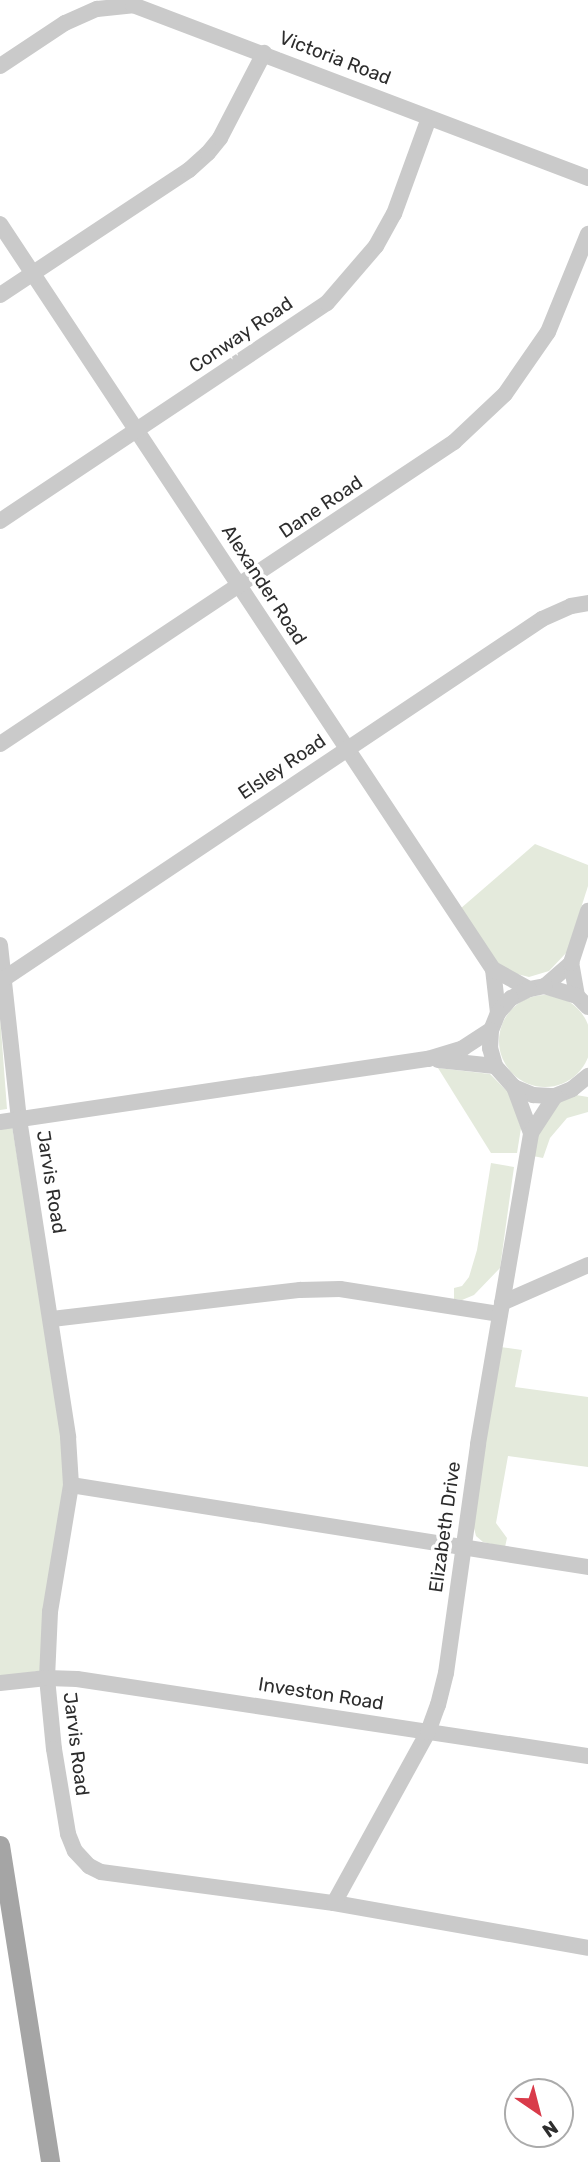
<!DOCTYPE html>
<html>
<head>
<meta charset="utf-8">
<style>
	body { margin:0 }
	#map { position:relative; width:588px; height:2162px; overflow:hidden; background:#fff; font-family:Rubik,sans-serif }
	div>[style] { position:absolute }
	.green>* { inset:0; background:#e4eadc }
	.round { border-radius:50% }
	.minor>* { height:16px; margin:-8px; padding:0 8px; transform-origin:8px; border-radius:8px; background:#cacaca }
	.major>* { height:19px; margin:-9.5px; padding:0 9.5px; transform-origin:9.5px; border-radius:9.5px; background:#a5a5a5 }
	span { translate:-50% -50%; white-space:nowrap; text-align:center; line-height:1.15; -webkit-text-stroke:7px #fff; paint-order:stroke }
	.street-label { font-size:19px; color:#2d2d2d }
	.north { position:absolute; left:504px; top:2078px; width:70px; height:70px; box-sizing:border-box; background:#fff; border:2px solid #ababab; border-radius:50%; rotate:145deg; font-size:19px; font-weight:700; line-height:28px; text-align:center; color:#2d2d2d }
	.north::after { content:''; display:block; margin:auto; width:24px; height:32px; background:#d93b4a; clip-path:polygon(50% 0,100% 100%,50% 72%,0 100%) }
</style>
</head>
<body>
<div id="map">
	<div class="green">
		<div style="clip-path:polygon(535px 844px,588px 865px,588px 886px,567px 952px,549px 971px,529px 977px,513px 973px,495px 961px,460px 909px)"></div>
		<div class="round" style="left:499px;top:995px;width:92px;height:92px"></div>
		<div style="clip-path:polygon(0 1016px,7px 1109px,0 1110px)"></div>
		<div style="clip-path:polygon(438px 1068px,490px 1074px,509px 1093px,521px 1128px,517px 1153px,491px 1153px)"></div>
		<div style="clip-path:polygon(576px 1095px,588px 1097px,588px 1112px,567px 1118px,550px 1138px,543px 1158px,533px 1156px,536px 1135px,558px 1101px)"></div>
		<div style="clip-path:polygon(12px 1126px,63px 1437px,66px 1485px,40px 1671px,0 1676px,0 1127px)"></div>
		<div style="clip-path:polygon(491px 1163px,514px 1167px,500px 1268px,474px 1295px,462px 1300px,454px 1299px,454px 1288px,462px 1286px,469px 1277px,477px 1250px)"></div>
		<div style="clip-path:polygon(500px 1347px,522px 1350px,515px 1387px,588px 1397px,588px 1467px,508px 1456px,496px 1523px,507px 1538px,505px 1547px,483px 1542px,476px 1536px,473px 1524px)"></div>
	</div>
	<div class="minor">
		<div style="left:0;top:66px;width:78px;rotate:-33.5deg"></div>
		<div style="left:65px;top:23px;width:35px;rotate:-24deg"></div>
		<div style="left:97px;top:9px;width:36px;rotate:-6deg"></div>
		<div style="left:133px;top:5px;width:487px;rotate:20.8deg"></div>
		<div style="left:0;top:224px;width:893px;rotate:56.51deg"></div>
		<div style="left:493px;top:969px;width:44px;rotate:83.5deg"></div>
		<div style="left:0;top:295px;width:227px;rotate:-33.5deg"></div>
		<div style="left:189px;top:170px;width:25px;rotate:-42deg"></div>
		<div style="left:208px;top:153px;width:19px;rotate:-51deg"></div>
		<div style="left:220px;top:138px;width:96px;rotate:-62.6deg"></div>
		<div style="left:0;top:521px;width:393px;rotate:-33.7deg"></div>
		<div style="left:327px;top:303px;width:75px;rotate:-49.3deg"></div>
		<div style="left:376px;top:246px;width:37px;rotate:-61deg"></div>
		<div style="left:394px;top:214px;width:102px;rotate:-70deg"></div>
		<div style="left:0;top:744px;width:545px;rotate:-33.63deg"></div>
		<div style="left:454px;top:442px;width:70px;rotate:-43.3deg"></div>
		<div style="left:505px;top:394px;width:75px;rotate:-55.3deg"></div>
		<div style="left:548px;top:332px;width:106px;rotate:-67.8deg"></div>
		<div style="left:0;top:945px;width:175px;rotate:83.8deg"></div>
		<div style="left:19px;top:1119px;width:322px;rotate:81.2deg"></div>
		<div style="left:68px;top:1437px;width:48px;rotate:86.4deg"></div>
		<div style="left:71px;top:1485px;width:129px;rotate:99.4deg"></div>
		<div style="left:50px;top:1612px;width:66px;rotate:92.6deg"></div>
		<div style="left:47px;top:1678px;width:71px;rotate:84.4deg"></div>
		<div style="left:54px;top:1749px;width:86px;rotate:80.6deg"></div>
		<div style="left:68px;top:1834px;width:18px;rotate:68deg"></div>
		<div style="left:75px;top:1851px;width:21px;rotate:47deg"></div>
		<div style="left:89px;top:1866px;width:13px;rotate:27deg"></div>
		<div style="left:101px;top:1872px;width:235px;rotate:7.6deg"></div>
		<div style="left:334px;top:1903px;width:258px;rotate:10deg"></div>
		<div style="left:493px;top:969px;width:41px;rotate:29.1deg"></div>
		<div style="left:5px;top:978px;width:646px;rotate:-33.76deg"></div>
		<div style="left:542px;top:619px;width:32px;rotate:-24deg"></div>
		<div style="left:571px;top:606px;width:17px;rotate:-10deg"></div>
		<div style="left:545px;top:986px;width:35px;rotate:-41deg"></div>
		<div style="left:577px;top:996px;width:34px;rotate:-100deg"></div>
		<div style="left:571px;top:963px;width:55px;rotate:-71.9deg"></div>
		<div style="left:588px;top:1007px;width:16px;rotate:-135deg"></div>
		<div style="left:577px;top:996px;width:34px;rotate:-163deg"></div>
		<div style="left:545px;top:986px;width:16px;rotate:169deg"></div>
		<div style="left:529px;top:989px;width:20px;rotate:153deg"></div>
		<div style="left:511px;top:998px;width:20px;rotate:131deg"></div>
		<div style="left:498px;top:1013px;width:18px;rotate:112deg"></div>
		<div style="left:491px;top:1030px;width:18px;rotate:93deg"></div>
		<div style="left:490px;top:1048px;width:19px;rotate:74deg"></div>
		<div style="left:495px;top:1066px;width:28px;rotate:48deg"></div>
		<div style="left:514px;top:1087px;width:21px;rotate:23deg"></div>
		<div style="left:533px;top:1095px;width:22px;rotate:3deg"></div>
		<div style="left:555px;top:1096px;width:18px;rotate:-22deg"></div>
		<div style="left:572px;top:1089px;width:21px;rotate:-39deg"></div>
		<div style="left:438px;top:1060px;width:57px;rotate:6deg"></div>
		<div style="left:514px;top:1087px;width:49px;rotate:69.7deg"></div>
		<div style="left:0;top:1122px;width:433px;rotate:-8.4deg"></div>
		<div style="left:428px;top:1059px;width:37px;rotate:-17deg"></div>
		<div style="left:463px;top:1048px;width:33px;rotate:-33deg"></div>
		<div style="left:502px;top:1303px;width:94px;rotate:-23.8deg"></div>
		<div style="left:52px;top:1319px;width:250px;rotate:-6.7deg"></div>
		<div style="left:300px;top:1290px;width:40px;rotate:-1.4deg"></div>
		<div style="left:340px;top:1289px;width:162px;rotate:8.9deg"></div>
		<div style="left:71px;top:1485px;width:523px;rotate:9.01deg"></div>
		<div style="left:0;top:1683px;width:47px;rotate:-6.1deg"></div>
		<div style="left:47px;top:1678px;width:30px;rotate:2deg"></div>
		<div style="left:77px;top:1679px;width:517px;rotate:8.57deg"></div>
		<div style="left:334px;top:1903px;width:195px;rotate:-61.2deg"></div>
		<div style="left:428px;top:1732px;width:29px;rotate:-70deg"></div>
		<div style="left:438px;top:1705px;width:33px;rotate:-76deg"></div>
		<div style="left:446px;top:1673px;width:231px;rotate:-82deg"></div>
		<div style="left:478px;top:1444px;width:315px;rotate:-80.3deg"></div>
		<div style="left:531px;top:1133px;width:44px;rotate:-57deg"></div>
	</div>
	<div class="major">
		<div style="left:0;top:1845px;width:321px;rotate:81deg"></div>
	</div>
	<div class="street-label">
		<span style="left:335px;top:58px;rotate:21deg">Victoria Road</span>
		<span style="left:241px;top:335px;rotate:-34deg">Conway Road</span>
		<span style="left:321px;top:507px;rotate:-34deg">Dane Road</span>
		<span style="left:264px;top:585px;rotate:57deg">Alexander Road</span>
		<span style="left:282px;top:767px;rotate:-34deg">Elsley Road</span>
		<span style="left:51px;top:1182px;rotate:81deg">Jarvis Road</span>
		<span style="left:445px;top:1527px;rotate:-82deg">Elizabeth Drive</span>
		<span style="left:321px;top:1694px;rotate:9deg">Investon Road</span>
		<span style="left:76px;top:1744px;rotate:83deg">Jarvis Road</span>
	</div>
	<div class="north">N</div>
</div>
</body>
</html>
